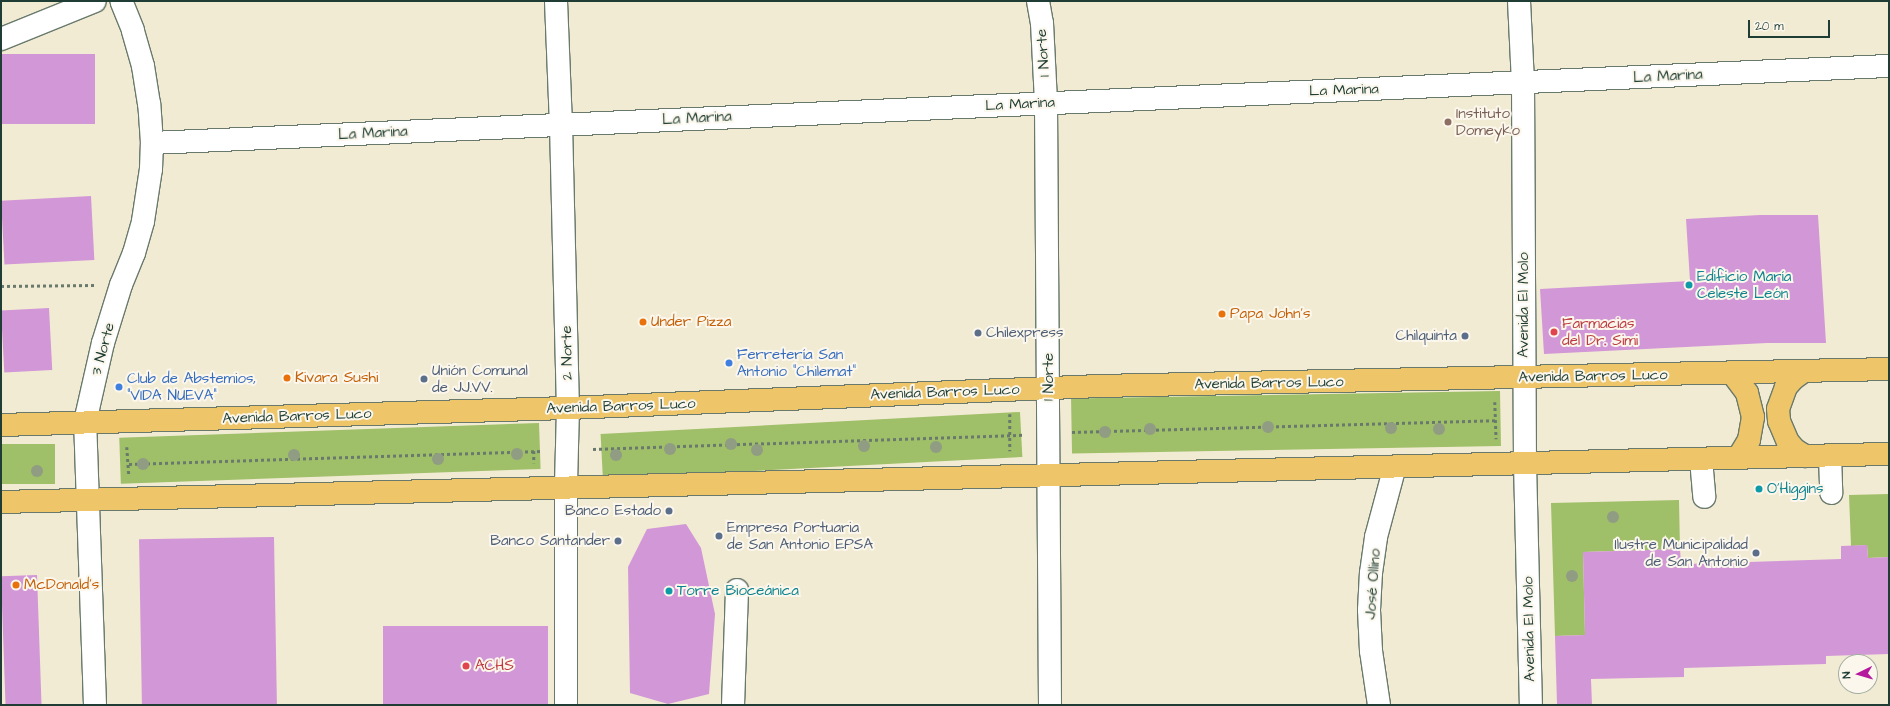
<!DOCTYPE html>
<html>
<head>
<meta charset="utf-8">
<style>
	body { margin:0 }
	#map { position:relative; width:1890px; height:706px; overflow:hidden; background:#f2ebd4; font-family:"Architects Daughter",sans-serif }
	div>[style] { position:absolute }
	.green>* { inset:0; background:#9fbf68; transform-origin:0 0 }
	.building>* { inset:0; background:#d297d6; transform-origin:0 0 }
	.path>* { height:2.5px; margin-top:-1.25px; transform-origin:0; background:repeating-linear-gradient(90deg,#697a6c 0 3px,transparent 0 6px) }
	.roads { filter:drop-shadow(1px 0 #697a6c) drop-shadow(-1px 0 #697a6c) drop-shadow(0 1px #697a6c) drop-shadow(0 -1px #697a6c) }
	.minor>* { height:22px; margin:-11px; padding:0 11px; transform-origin:11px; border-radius:11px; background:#fff }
	.major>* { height:22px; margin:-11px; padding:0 11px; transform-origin:11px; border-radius:11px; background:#eec569 }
	.trees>* { width:12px; height:12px; margin:-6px; border-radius:50%; background:#909d83 }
	.dots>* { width:11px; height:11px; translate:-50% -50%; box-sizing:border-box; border:2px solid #fbf7ec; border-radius:50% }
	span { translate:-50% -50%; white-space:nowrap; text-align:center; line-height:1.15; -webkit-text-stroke:4px #fbf7ec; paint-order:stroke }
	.street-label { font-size:15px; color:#1f3d34 }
	.education-label { font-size:15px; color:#785e54 }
	.left { translate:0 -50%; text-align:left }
	.culture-label { font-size:15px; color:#0d838f }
	.food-label { font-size:15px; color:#c56008 }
	.health-label { font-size:15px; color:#be3a42 }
	.service-label { font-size:15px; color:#4e5e75 }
	.right { translate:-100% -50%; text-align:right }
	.shop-label { font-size:15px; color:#366cbe }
	.frame { position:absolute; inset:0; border:2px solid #1f3d34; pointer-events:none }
	.north { position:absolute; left:1838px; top:654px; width:40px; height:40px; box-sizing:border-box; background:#fbf7ec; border:1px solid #a3ada2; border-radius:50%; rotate:265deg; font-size:11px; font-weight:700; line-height:16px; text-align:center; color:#1f3d34 }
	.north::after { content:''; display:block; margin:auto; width:14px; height:18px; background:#b5179e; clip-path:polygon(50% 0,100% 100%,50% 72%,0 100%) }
	.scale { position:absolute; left:1748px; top:20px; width:82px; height:18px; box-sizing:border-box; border:2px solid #1f3d34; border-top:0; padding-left:5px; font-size:12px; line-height:14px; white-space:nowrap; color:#1f3d34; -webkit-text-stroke:3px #fbf7ec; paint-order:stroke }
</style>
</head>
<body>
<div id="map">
	<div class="green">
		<div style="left:1500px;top:391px;width:55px;height:429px;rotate:89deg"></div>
		<div style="left:1020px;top:412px;width:45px;height:420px;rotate:87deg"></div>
		<div style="left:539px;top:423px;width:46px;height:420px;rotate:88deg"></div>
		<div style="left:55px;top:444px;width:40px;height:54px;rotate:90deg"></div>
		<div style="clip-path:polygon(1889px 494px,1889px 557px,1868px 558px,1867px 545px,1851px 546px,1849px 495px)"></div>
		<div style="clip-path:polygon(1679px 500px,1680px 549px,1583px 552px,1585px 635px,1555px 636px,1551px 503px)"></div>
	</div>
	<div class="building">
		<div style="left:1px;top:54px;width:94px;height:70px"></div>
		<div style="left:91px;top:196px;width:64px;height:90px;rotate:87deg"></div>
		<div style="clip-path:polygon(1760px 215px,1818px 215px,1826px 343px,1767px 343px,1544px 354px,1540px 289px,1690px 281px,1686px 219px)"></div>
		<div style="left:49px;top:308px;width:62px;height:48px;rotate:87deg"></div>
		<div style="clip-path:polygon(686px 524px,701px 548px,715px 614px,709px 694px,668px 704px,630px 693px,628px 567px,647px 529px)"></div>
		<div style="left:274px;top:537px;width:168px;height:135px;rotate:89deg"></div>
		<div style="clip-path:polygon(1867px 545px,1868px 558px,1889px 557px,1889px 654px,1826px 656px,1826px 664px,1684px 668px,1684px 677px,1591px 679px,1592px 705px,1557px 705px,1555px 636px,1585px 635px,1583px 552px,1680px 549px,1681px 564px,1685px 564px,1841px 559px,1841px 546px)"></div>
		<div style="left:37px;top:575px;width:130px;height:36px;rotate:88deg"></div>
		<div style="left:383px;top:626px;width:165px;height:79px"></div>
	</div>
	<div class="path">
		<div style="left:1px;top:286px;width:94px;rotate:-0.6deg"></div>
		<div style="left:1495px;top:402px;width:37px;rotate:88deg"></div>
		<div style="left:1010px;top:414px;width:37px;rotate:90deg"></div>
		<div style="left:1072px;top:432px;width:423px;rotate:-1.6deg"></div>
		<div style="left:127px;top:447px;width:27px;rotate:86deg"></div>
		<div style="left:593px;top:449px;width:431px;rotate:-1.9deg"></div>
		<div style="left:534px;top:451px;width:12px;rotate:90deg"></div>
		<div style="left:129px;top:464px;width:413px;rotate:-1.8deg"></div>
	</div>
	<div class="roads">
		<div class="minor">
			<div style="left:556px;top:1px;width:123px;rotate:87.7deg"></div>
			<div style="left:561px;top:124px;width:284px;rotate:88.6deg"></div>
			<div style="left:568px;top:408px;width:79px;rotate:91.5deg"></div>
			<div style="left:566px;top:487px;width:218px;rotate:90deg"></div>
			<div style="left:1038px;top:1px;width:22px;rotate:80deg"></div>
			<div style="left:1042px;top:23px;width:80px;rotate:87.1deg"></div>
			<div style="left:1046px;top:103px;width:602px;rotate:89.62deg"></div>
			<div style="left:1519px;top:1px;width:81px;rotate:87.2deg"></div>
			<div style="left:1523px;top:82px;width:381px;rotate:89.7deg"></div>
			<div style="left:1525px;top:463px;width:242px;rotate:88.6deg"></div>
			<div style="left:1px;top:39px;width:101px;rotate:-22deg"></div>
			<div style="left:152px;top:143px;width:1739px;rotate:-2.54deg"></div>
			<div style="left:1830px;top:456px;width:37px;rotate:88deg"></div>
			<div style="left:1701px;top:459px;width:38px;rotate:85deg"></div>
			<div style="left:95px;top:705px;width:283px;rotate:-92deg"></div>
			<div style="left:85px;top:422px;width:81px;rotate:-77.2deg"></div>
			<div style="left:103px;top:343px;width:61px;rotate:-72.8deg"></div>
			<div style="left:121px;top:285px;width:35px;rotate:-68deg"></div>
			<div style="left:134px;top:253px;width:33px;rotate:-74deg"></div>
			<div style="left:143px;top:221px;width:53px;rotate:-81.3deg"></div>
			<div style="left:151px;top:169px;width:26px;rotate:-88deg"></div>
			<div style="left:152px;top:143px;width:39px;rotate:-94deg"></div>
			<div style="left:149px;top:104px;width:38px;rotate:-99deg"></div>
			<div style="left:143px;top:66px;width:37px;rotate:-106deg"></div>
			<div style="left:133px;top:30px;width:31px;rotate:-112deg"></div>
			<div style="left:733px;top:705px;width:115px;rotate:-88deg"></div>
			<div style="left:1379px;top:705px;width:55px;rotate:-98.4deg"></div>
			<div style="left:1371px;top:651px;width:41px;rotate:-92.8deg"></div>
			<div style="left:1369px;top:610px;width:37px;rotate:-87deg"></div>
			<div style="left:1371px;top:573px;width:36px;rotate:-82deg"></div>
			<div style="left:1376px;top:537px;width:73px;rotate:-75deg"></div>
		</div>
		<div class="major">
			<div style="left:1804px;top:371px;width:12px;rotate:145deg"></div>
			<div style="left:1794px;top:378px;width:12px;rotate:132deg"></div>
			<div style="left:1786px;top:387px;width:23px;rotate:110deg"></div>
			<div style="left:1778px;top:409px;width:12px;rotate:85deg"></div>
			<div style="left:1779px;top:421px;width:23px;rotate:67deg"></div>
			<div style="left:1788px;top:442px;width:11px;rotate:49deg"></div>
			<div style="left:1795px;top:450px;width:12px;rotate:31deg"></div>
			<div style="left:1732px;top:373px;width:25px;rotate:53deg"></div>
			<div style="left:1747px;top:393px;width:25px;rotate:76deg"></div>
			<div style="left:1753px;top:417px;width:23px;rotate:100deg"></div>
			<div style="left:1749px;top:440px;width:21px;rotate:121deg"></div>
			<div style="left:1px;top:425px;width:567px;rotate:-1.72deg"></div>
			<div style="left:568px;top:408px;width:531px;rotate:-2.37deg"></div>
			<div style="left:1099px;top:386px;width:790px;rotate:-1.23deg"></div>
			<div style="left:1px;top:502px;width:1889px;rotate:-1.46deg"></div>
		</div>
	</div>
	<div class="trees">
		<div style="left:1268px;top:427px"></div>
		<div style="left:1391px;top:428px"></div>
		<div style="left:1150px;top:429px"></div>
		<div style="left:1439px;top:429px"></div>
		<div style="left:1105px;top:432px"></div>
		<div style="left:731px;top:444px"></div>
		<div style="left:864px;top:446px"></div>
		<div style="left:936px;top:447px"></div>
		<div style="left:670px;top:449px"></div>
		<div style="left:757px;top:450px"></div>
		<div style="left:517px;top:454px"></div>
		<div style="left:294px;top:455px"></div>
		<div style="left:616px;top:455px"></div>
		<div style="left:438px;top:459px"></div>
		<div style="left:143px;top:464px"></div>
		<div style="left:37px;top:471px"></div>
		<div style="left:1613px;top:517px"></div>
		<div style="left:1572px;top:576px"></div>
	</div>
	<div class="dots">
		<div style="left:1448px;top:122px;background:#8d6e63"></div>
		<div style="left:1689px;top:285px;background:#0f9aa8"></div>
		<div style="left:1222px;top:314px;background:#e8710a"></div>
		<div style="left:643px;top:322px;background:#e8710a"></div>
		<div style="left:1554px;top:332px;background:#e0444e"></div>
		<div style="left:978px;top:333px;background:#5c6f8a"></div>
		<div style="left:1465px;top:336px;background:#5c6f8a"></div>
		<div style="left:729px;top:363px;background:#3f7fe0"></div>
		<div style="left:287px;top:378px;background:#e8710a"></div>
		<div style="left:424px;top:379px;background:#5c6f8a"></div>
		<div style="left:119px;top:387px;background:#3f7fe0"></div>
		<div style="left:1759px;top:489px;background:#0f9aa8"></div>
		<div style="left:669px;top:511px;background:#5c6f8a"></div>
		<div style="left:719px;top:536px;background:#5c6f8a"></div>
		<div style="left:618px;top:541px;background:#5c6f8a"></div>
		<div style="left:1756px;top:553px;background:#5c6f8a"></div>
		<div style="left:16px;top:585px;background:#e8710a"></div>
		<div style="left:669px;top:591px;background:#0f9aa8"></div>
		<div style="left:466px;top:666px;background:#e0444e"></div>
	</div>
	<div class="street-label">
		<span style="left:1043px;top:53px;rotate:-94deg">1 Norte</span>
		<span style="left:1668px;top:76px;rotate:-3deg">La Marina</span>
		<span style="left:1344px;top:90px;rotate:-2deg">La Marina</span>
		<span style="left:1020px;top:104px;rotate:-3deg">La Marina</span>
		<span style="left:697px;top:118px;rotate:-3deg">La Marina</span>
		<span style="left:373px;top:133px;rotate:-3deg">La Marina</span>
		<span style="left:1524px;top:305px;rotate:-90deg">Avenida El Molo</span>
		<span style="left:103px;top:349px;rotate:-75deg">3 Norte</span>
		<span style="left:567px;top:353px;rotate:-91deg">2 Norte</span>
		<span style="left:1593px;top:376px;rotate:-1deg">Avenida Barros Luco</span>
		<span style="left:1049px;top:377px;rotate:-90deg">1 Norte</span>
		<span style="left:1269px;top:383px;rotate:-1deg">Avenida Barros Luco</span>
		<span style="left:945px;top:392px;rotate:-2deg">Avenida Barros Luco</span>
		<span style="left:621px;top:406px;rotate:-2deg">Avenida Barros Luco</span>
		<span style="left:297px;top:416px;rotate:-2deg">Avenida Barros Luco</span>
		<span style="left:1373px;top:584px;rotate:-86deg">José Ollino</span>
		<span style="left:1529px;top:629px;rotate:-91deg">Avenida El Molo</span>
	</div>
	<div class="education-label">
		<span class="left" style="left:1456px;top:122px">Instituto<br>Domeyko</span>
	</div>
	<div class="culture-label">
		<span class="left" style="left:1697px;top:285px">Edificio María<br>Celeste León</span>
		<span class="left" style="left:1767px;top:489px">O'Higgins</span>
		<span class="left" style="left:677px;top:591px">Torre Bioceánica</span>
	</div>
	<div class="food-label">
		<span class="left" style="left:1230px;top:314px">Papa John's</span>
		<span class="left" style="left:651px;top:322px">Under Pizza</span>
		<span class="left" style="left:295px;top:378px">Kivara Sushi</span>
		<span class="left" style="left:24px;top:585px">McDonald's</span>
	</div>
	<div class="health-label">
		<span class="left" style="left:1562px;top:332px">Farmacias<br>del Dr. Simi</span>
		<span class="left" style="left:475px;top:666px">ACHS</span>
	</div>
	<div class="service-label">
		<span class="left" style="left:986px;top:333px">Chilexpress</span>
		<span class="right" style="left:1457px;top:336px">Chilquinta</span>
		<span class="left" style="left:432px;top:379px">Unión Comunal<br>de JJ.VV.</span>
		<span class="right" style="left:661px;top:511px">Banco Estado</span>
		<span class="left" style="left:727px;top:536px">Empresa Portuaria<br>de San Antonio EPSA</span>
		<span class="right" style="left:610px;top:541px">Banco Santander</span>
		<span class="right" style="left:1748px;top:553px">Ilustre Municipalidad<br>de San Antonio</span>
	</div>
	<div class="shop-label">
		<span class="left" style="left:737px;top:363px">Ferretería San<br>Antonio "Chilemat"</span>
		<span class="left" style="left:127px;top:387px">Club de Abstemios,<br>"VIDA NUEVA"</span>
	</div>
	<div class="frame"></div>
	<div class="north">N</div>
	<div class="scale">20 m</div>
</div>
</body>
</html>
